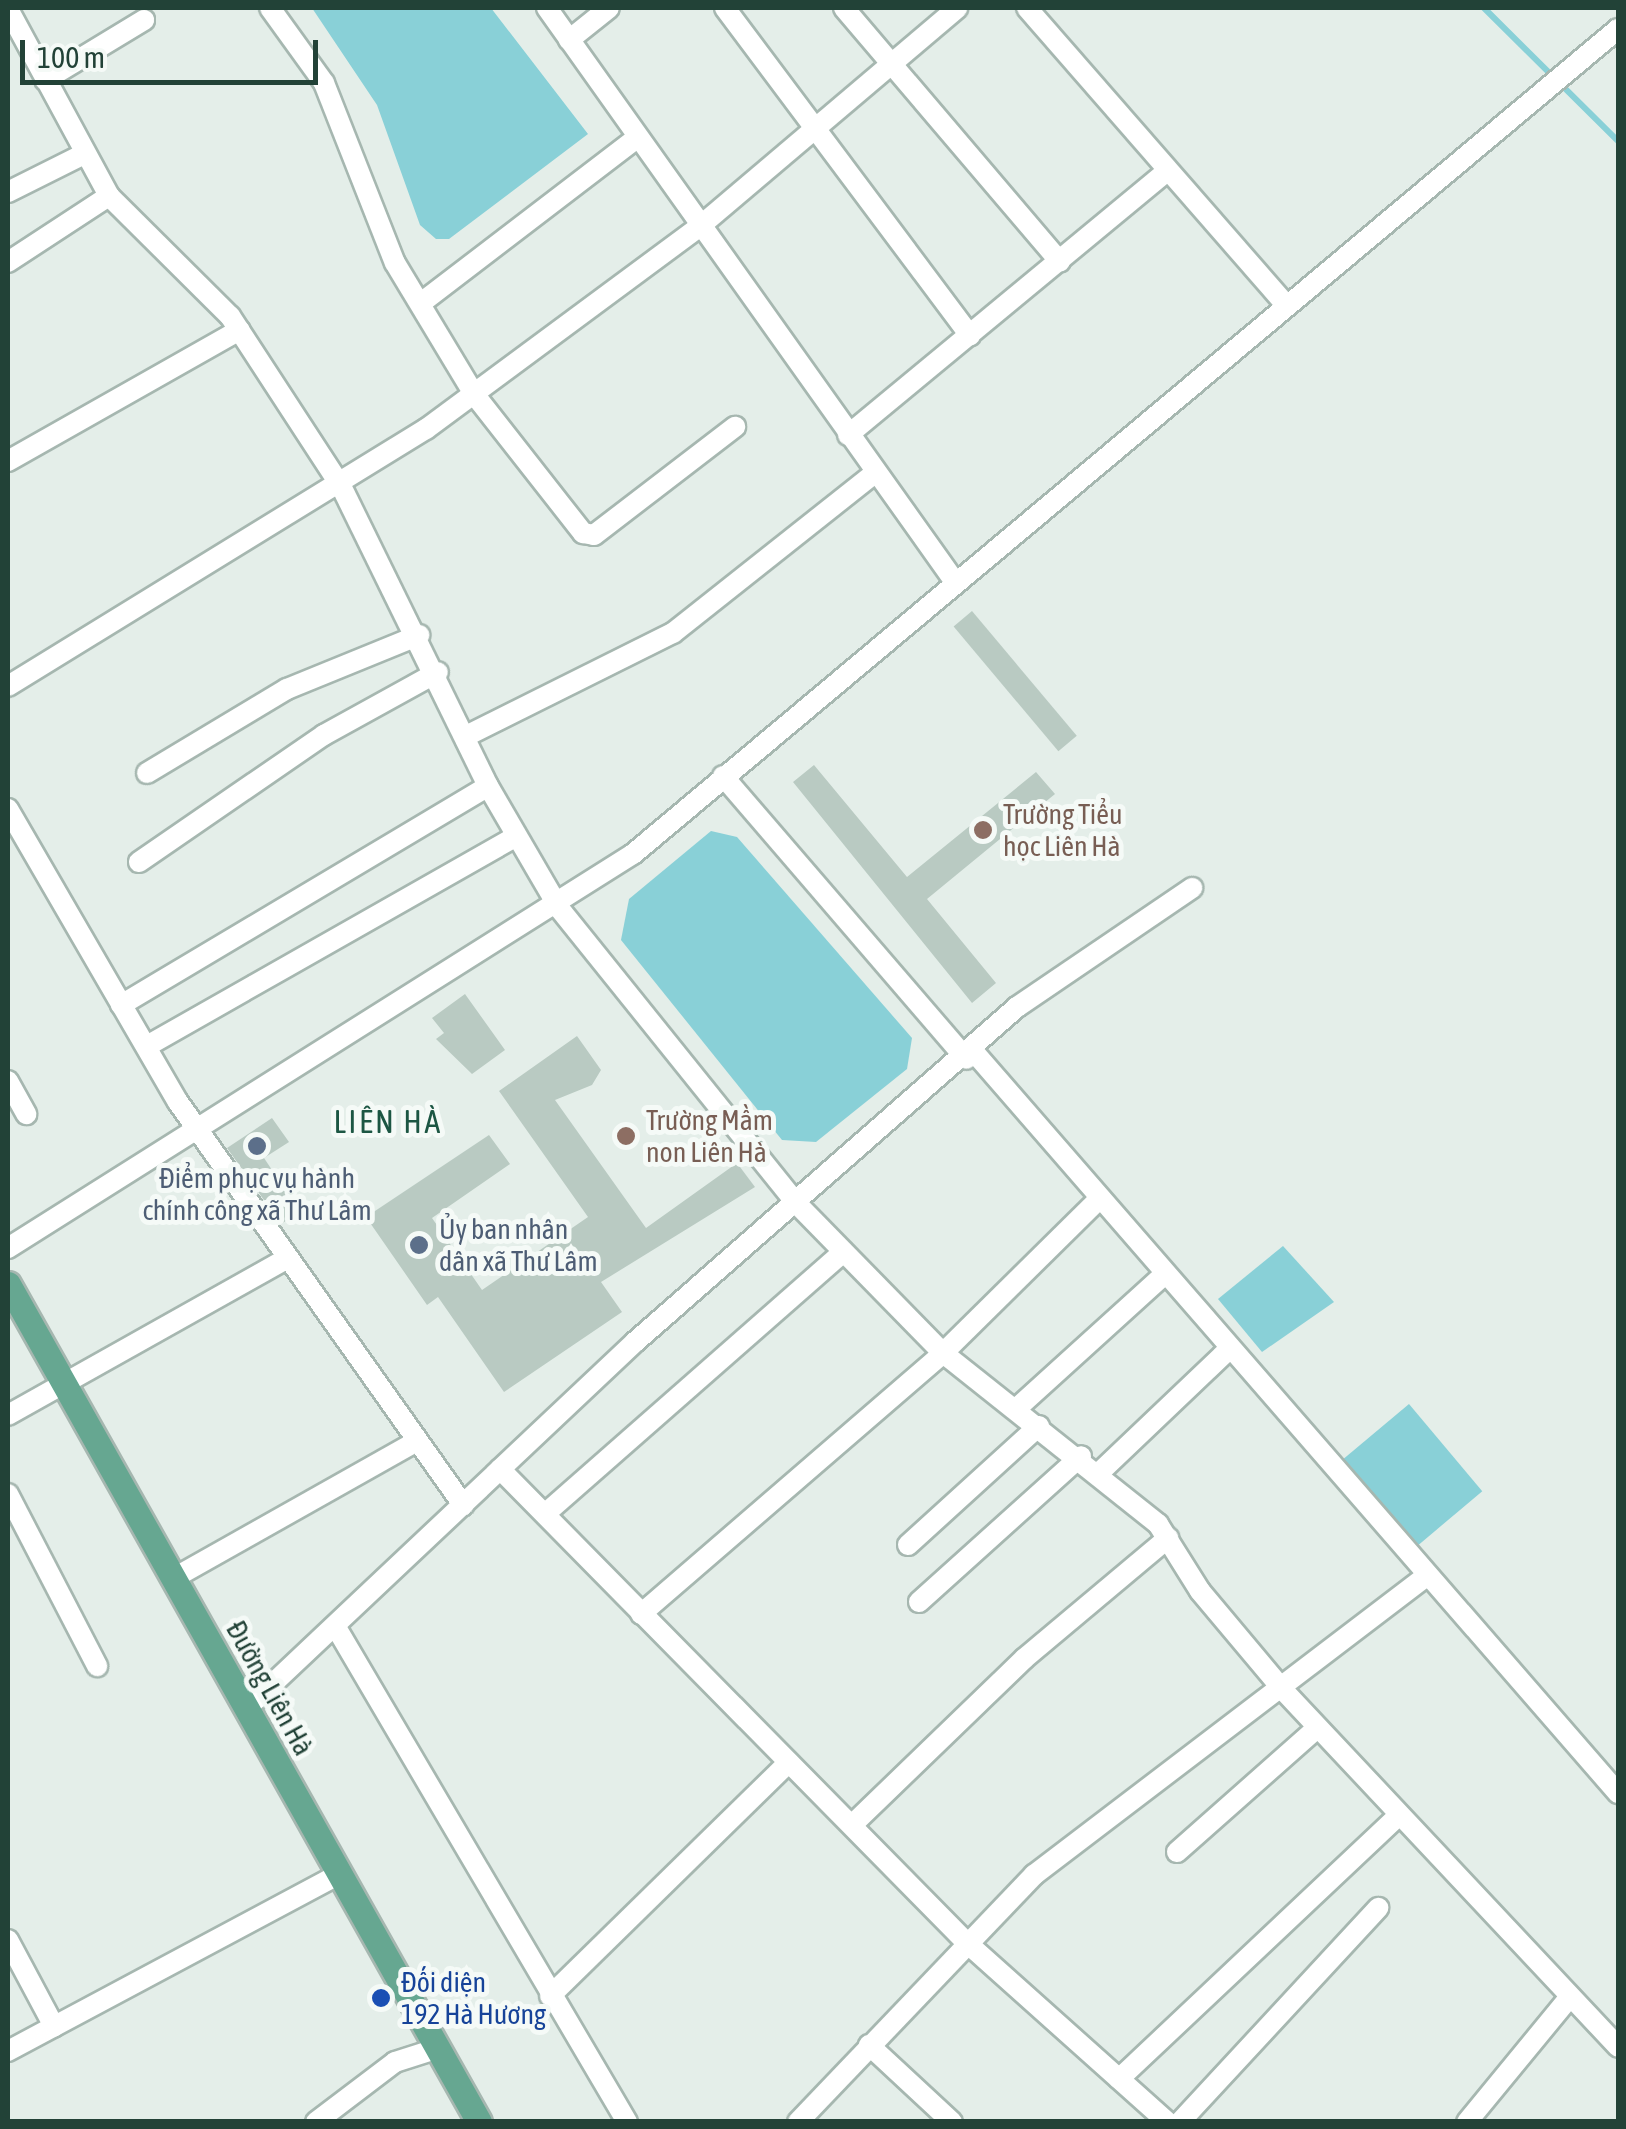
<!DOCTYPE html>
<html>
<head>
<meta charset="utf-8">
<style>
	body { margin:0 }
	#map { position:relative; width:1626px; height:2129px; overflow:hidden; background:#e4eee9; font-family:"Asap Condensed",sans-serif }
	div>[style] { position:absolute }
	.water>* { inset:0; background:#89d0d7; transform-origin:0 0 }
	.stream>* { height:6px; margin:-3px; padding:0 3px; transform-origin:3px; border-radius:3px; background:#89d0d7 }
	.building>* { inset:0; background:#b9cac2; transform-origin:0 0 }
	.roads { filter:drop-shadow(2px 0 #a6b7b0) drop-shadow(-2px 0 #a6b7b0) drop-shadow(0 2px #a6b7b0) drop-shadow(0 -2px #a6b7b0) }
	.minor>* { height:20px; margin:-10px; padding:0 10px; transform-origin:10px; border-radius:10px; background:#fff }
	.major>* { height:25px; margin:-12.5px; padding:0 12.5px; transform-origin:12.5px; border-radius:12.5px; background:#66a791 }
	.dots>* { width:28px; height:28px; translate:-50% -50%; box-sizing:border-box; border:5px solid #f5faf7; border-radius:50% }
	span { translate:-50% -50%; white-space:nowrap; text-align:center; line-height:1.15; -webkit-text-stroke:10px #f5faf7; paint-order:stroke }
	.education-label { font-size:28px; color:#785e54 }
	.left { translate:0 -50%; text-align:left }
	.service-label { font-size:28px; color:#4e5e75 }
	.street-label { font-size:28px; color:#224237 }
	.transit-label { font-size:28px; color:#164399 }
	.quarter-label { font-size:32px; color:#1c5643; letter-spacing:2.5px }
	.frame { position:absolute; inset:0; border:10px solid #224237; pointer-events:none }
	.scale { position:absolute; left:20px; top:40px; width:298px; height:45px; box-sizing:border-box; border:5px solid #224237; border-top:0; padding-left:12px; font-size:30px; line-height:35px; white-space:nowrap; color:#224237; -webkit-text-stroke:8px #f5faf7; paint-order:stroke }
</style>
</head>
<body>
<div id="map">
	<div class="water">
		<div style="clip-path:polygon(312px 8px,491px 8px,588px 134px,449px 239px,436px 239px,420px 225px,377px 105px)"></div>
		<div style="clip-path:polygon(711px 831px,737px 837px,912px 1038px,907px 1069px,816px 1142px,782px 1140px,621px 940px,629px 899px)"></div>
		<div style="clip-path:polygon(1283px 1246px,1334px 1302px,1262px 1352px,1218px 1299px)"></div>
		<div style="left:1409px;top:1404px;width:114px;height:88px;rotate:50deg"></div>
	</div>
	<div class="stream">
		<div style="left:1484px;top:8px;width:189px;rotate:44.8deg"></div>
	</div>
	<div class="building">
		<div style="left:972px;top:611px;width:163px;height:24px;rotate:50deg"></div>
		<div style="clip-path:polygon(814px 765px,907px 877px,1036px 772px,1055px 794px,927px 899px,996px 983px,972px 1003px,793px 782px)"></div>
		<div style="clip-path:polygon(465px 994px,505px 1050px,472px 1074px,436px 1039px,444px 1033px,432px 1018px)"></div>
		<div style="clip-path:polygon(577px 1036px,601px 1070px,592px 1085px,555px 1100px,646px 1228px,737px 1163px,755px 1187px,601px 1282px,622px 1312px,504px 1392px,438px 1297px,427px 1305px,366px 1217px,489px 1135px,510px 1164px,432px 1218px,482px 1290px,588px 1217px,499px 1091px)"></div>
		<div style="clip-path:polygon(272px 1118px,289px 1142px,264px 1158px,300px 1212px,281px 1224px,227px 1148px)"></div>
	</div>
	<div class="roads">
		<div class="minor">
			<div style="left:270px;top:8px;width:92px;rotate:54.2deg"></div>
			<div style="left:324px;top:83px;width:193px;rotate:68.5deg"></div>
			<div style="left:395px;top:263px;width:153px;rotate:58.9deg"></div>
			<div style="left:474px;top:394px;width:177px;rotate:51.9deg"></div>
			<div style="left:583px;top:533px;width:11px;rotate:10deg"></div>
			<div style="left:594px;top:535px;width:178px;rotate:-37.5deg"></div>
			<div style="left:547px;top:8px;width:701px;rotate:54.59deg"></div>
			<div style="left:725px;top:8px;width:409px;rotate:53.2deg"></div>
			<div style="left:844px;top:8px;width:333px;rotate:49.6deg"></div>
			<div style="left:1027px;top:8px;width:394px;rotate:48.9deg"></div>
			<div style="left:8px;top:9px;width:213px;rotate:61.6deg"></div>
			<div style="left:109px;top:196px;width:170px;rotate:44.8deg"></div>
			<div style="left:230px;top:316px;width:205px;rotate:56.9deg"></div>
			<div style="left:342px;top:488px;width:332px;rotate:63.9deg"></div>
			<div style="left:488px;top:786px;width:141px;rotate:59.8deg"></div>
			<div style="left:559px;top:908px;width:380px;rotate:51.2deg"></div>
			<div style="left:797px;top:1204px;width:209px;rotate:45.6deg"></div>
			<div style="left:943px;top:1353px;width:275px;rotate:38.5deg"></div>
			<div style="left:1158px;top:1524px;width:79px;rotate:57.9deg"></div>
			<div style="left:1200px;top:1591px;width:131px;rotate:50deg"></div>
			<div style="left:1284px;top:1691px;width:488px;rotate:46.8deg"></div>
			<div style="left:569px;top:40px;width:51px;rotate:-38.7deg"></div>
			<div style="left:45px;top:80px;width:116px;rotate:-31.2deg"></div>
			<div style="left:8px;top:192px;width:85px;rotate:-26.6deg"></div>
			<div style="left:8px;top:262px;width:121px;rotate:-33.2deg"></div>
			<div style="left:421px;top:303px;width:272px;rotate:-37.4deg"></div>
			<div style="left:848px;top:435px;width:415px;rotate:-39.6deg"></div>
			<div style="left:8px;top:461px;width:266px;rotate:-29.5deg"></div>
			<div style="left:8px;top:686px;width:491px;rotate:-31.6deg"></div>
			<div style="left:426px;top:429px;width:338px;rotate:-36.5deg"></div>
			<div style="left:698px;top:228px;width:340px;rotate:-40.3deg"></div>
			<div style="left:470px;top:734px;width:227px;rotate:-26.5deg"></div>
			<div style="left:673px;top:633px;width:258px;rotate:-38.4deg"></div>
			<div style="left:147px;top:773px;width:163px;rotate:-31deg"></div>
			<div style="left:287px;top:689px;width:143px;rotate:-22.2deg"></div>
			<div style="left:723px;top:776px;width:373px;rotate:49.3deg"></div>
			<div style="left:8px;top:809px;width:339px;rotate:59.9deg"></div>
			<div style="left:178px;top:1102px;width:494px;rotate:54.7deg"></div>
			<div style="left:139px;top:862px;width:224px;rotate:-34.5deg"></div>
			<div style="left:324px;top:735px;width:130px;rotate:-28.9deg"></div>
			<div style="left:121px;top:1005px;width:427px;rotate:-30.8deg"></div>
			<div style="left:147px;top:1046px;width:425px;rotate:-29.6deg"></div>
			<div style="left:974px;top:1052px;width:982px;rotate:49.01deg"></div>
			<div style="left:8px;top:1081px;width:38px;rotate:61deg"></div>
			<div style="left:8px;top:1248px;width:739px;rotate:-32.23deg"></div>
			<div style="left:633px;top:854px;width:1285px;rotate:-39.95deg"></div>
			<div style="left:1016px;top:1409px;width:201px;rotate:-42.2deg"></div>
			<div style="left:8px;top:1415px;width:317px;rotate:-29.3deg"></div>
			<div style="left:500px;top:1469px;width:664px;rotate:45.43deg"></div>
			<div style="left:966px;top:1942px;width:270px;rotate:41.8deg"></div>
			<div style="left:1100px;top:1472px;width:178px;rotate:-43.6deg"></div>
			<div style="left:8px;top:1494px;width:194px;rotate:62.6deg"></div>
			<div style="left:545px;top:1514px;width:397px;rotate:-41.3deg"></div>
			<div style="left:908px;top:1545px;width:177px;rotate:-42.3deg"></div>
			<div style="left:174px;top:1578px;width:279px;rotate:-29.4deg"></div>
			<div style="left:919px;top:1602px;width:218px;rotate:-42deg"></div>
			<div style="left:641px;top:1614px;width:399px;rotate:-40.8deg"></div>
			<div style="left:943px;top:1353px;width:219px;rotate:-44.6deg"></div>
			<div style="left:337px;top:1629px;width:572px;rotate:59.53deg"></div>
			<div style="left:247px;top:1708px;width:533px;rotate:-43.33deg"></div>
			<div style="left:635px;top:1342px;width:508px;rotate:-41.25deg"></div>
			<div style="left:1017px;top:1007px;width:212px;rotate:-34.2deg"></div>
			<div style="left:852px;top:1825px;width:240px;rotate:-44deg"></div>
			<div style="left:1025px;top:1658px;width:187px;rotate:-40deg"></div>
			<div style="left:1177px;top:1852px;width:187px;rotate:-41.5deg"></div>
			<div style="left:8px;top:1940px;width:98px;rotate:61.9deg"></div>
			<div style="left:550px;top:1996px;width:334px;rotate:-44.4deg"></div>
			<div style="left:869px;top:2045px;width:113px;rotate:42.9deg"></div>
			<div style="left:8px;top:2051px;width:376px;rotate:-28.1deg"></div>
			<div style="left:1119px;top:2079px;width:382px;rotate:-43.3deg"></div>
			<div style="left:316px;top:2122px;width:99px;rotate:-37.2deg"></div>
			<div style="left:395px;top:2062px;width:46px;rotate:-17.7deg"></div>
			<div style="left:798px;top:2122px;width:342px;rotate:-46.3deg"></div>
			<div style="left:1034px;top:1875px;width:492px;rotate:-37.3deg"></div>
			<div style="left:1180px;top:2122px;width:292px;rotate:-47.2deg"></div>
			<div style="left:1467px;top:2122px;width:161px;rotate:-50.6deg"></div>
		</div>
		<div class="major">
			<div style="left:8px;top:1284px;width:961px;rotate:60.66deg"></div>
		</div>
	</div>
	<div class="dots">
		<div style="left:983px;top:830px;background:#8d6e63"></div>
		<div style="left:626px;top:1136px;background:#8d6e63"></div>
		<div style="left:257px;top:1146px;background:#5c6f8a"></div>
		<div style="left:419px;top:1245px;background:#5c6f8a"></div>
		<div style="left:381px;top:1998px;background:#1a4fb4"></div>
	</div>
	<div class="education-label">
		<span class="left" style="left:1003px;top:830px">Trường Tiểu<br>học Liên Hà</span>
		<span class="left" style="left:646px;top:1136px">Trường Mầm<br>non Liên Hà</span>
	</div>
	<div class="service-label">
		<span style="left:257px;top:1194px">Điểm phục vụ hành<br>chính công xã Thư Lâm</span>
		<span class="left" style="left:439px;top:1245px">Ủy ban nhân<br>dân xã Thư Lâm</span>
	</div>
	<div class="street-label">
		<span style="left:270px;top:1688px;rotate:61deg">Đường Liên Hà</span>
	</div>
	<div class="transit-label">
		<span class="left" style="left:401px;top:1998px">Đối diện<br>192 Hà Hương</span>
	</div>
	<div class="quarter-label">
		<span style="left:388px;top:1122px">LIÊN HÀ</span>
	</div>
	<div class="frame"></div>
	<div class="scale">100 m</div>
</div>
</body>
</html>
